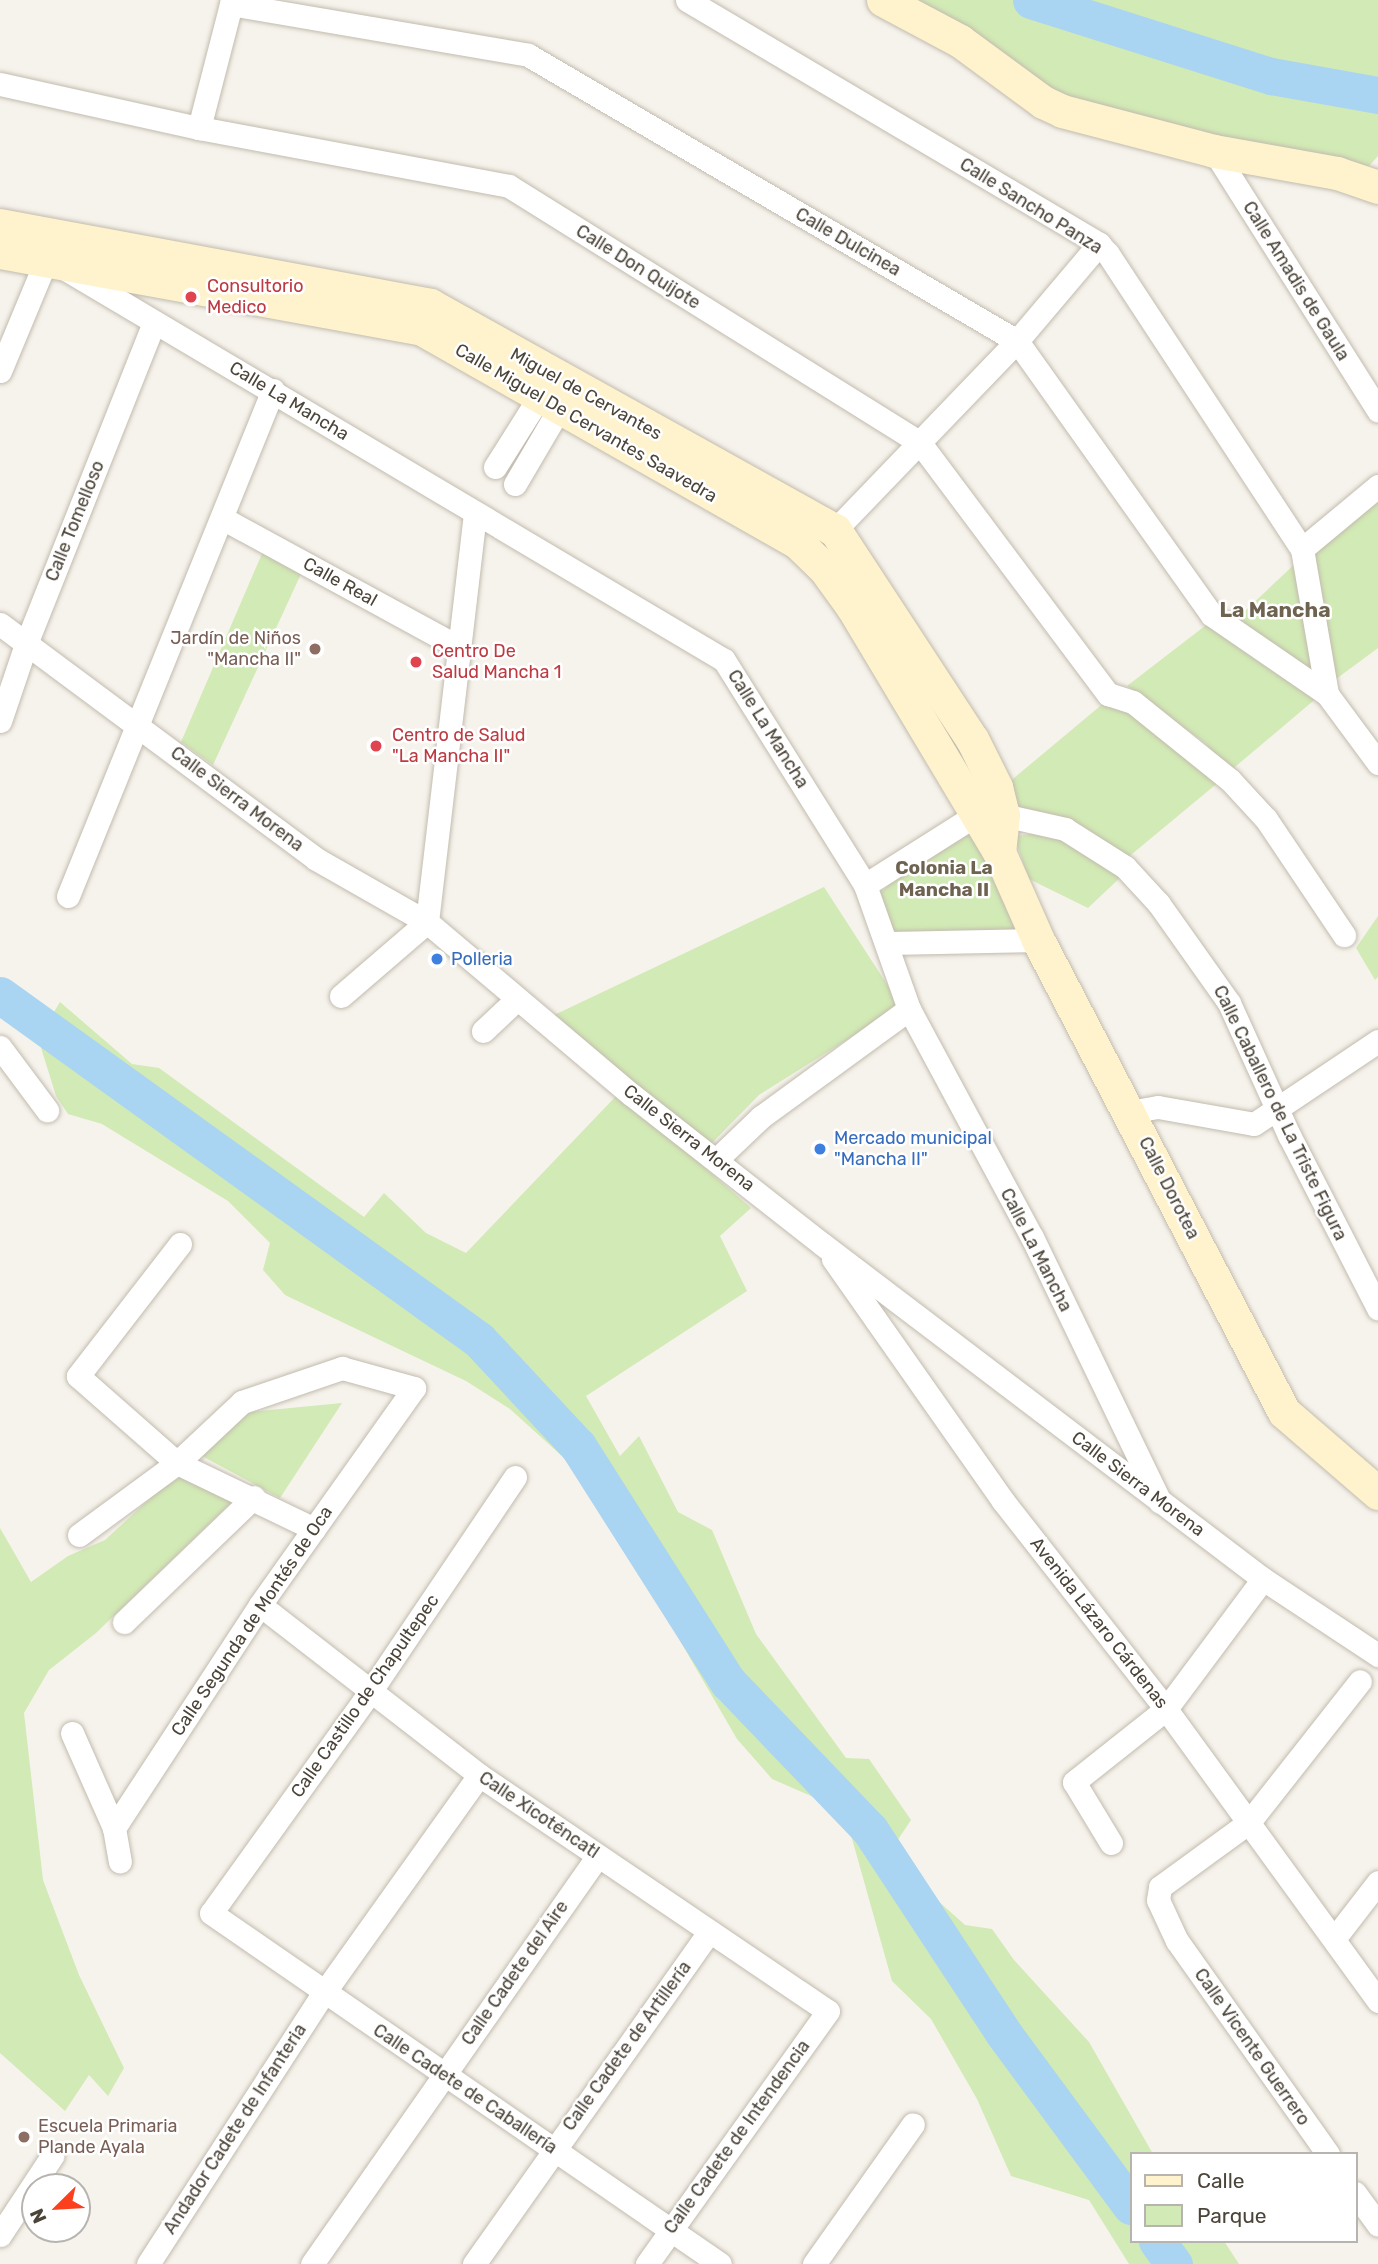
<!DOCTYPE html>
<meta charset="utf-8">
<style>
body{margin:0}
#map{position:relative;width:1378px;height:2264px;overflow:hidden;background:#f6f3ec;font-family:Rubik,sans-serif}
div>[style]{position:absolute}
.green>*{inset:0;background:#d2eab5}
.river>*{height:37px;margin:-18.5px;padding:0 18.5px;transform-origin:18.5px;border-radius:18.5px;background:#a9d4f2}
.roads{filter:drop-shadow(0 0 2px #c2bbae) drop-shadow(0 0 2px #c2bbae)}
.street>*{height:23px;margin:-11.5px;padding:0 11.5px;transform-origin:11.5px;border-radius:11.5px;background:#fff}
.secondary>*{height:33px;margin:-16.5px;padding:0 16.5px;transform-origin:16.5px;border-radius:16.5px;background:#fff3cd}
.dots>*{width:19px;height:19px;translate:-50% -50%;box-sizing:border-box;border:4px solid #fff;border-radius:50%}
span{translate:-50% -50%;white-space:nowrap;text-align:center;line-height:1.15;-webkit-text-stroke:5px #fff;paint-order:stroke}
.street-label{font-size:18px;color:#4b4439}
.health-label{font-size:18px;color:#be3a42}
.left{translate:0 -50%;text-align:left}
.education-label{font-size:18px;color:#785e54}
.right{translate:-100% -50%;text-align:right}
.shop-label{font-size:18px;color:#366cbe}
.neighbourhood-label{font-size:19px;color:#6e6250;font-weight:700}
.quarter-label{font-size:21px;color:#6e6250;font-weight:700}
.legend{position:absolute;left:1130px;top:2152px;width:228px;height:91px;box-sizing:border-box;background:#fff;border:2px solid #b7b4b0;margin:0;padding:9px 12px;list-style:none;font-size:21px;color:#4b4439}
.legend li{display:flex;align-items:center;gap:14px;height:35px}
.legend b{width:35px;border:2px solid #b7b4b0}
.north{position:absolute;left:21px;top:2173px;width:70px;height:70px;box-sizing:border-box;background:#fff;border:2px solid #b7b4b0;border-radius:50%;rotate:246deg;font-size:19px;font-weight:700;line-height:28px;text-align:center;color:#4b4439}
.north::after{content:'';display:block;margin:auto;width:24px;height:32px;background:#fc3f1d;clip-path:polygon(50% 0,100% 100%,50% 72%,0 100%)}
</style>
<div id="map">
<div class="green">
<i style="clip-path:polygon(893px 0,1378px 0,1378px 156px,1369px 166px,1168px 129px,1076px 103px)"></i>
<i style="clip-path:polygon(1378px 495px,1378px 648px,1332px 682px,1310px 551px)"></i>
<i style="clip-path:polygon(267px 542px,306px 563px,213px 765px,181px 742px)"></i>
<i style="clip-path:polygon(1299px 560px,1319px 682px,1229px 626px)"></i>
<i style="clip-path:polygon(1210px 622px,1319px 696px,1229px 772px,1205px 743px,1127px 686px)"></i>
<i style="clip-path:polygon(1105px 702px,1130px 707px,1220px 781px,1126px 859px,1007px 806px,1008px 783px)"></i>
<i style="clip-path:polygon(1041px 833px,1077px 844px,1124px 874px,1088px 908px,1029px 879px,1014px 836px)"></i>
<i style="clip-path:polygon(969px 834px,985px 851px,1016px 932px,894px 938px,880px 893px,907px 868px)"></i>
<i style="clip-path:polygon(824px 887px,901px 1006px,759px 1095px,708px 1147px,552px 1016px)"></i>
<i style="clip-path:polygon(1378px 916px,1378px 977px,1375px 980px,1356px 948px)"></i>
<i style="clip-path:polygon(60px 1002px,132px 1064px,159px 1068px,364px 1217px,384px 1193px,426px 1233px,466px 1253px,619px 1093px,751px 1208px,720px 1236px,747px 1291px,586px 1396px,620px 1456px,639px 1436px,678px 1512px,712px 1530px,756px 1634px,846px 1758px,869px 1759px,911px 1820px,895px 1844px,909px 1875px,965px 1925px,992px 1929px,1014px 1960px,1089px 2042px,1153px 2154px,1131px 2154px,1131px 2241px,1224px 2241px,1239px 2264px,1129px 2264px,1089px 2200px,1011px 2176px,977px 2099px,931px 2019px,892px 1981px,849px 1828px,818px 1799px,772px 1779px,737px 1739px,585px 1477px,510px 1409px,466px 1381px,285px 1295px,263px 1270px,270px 1243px,228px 1201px,102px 1124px,68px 1114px,56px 1096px,38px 1038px)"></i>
<i style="clip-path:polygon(342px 1403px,280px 1498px,200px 1455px,250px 1412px)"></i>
<i style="clip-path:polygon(180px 1471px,237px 1497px,96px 1633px,49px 1670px,24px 1713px,43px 1880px,79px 1975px,124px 2068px,108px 2096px,89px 2075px,65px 2111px,0 2053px,0 1528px,31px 1582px,68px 1556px,105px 1540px)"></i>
</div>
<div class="river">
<i style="left:1031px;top:0;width:252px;rotate:17.6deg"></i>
<i style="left:1271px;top:76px;width:109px;rotate:10.1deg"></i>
<i style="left:0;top:995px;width:590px;rotate:35.76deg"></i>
<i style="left:479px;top:1340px;width:145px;rotate:47deg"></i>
<i style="left:578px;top:1446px;width:280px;rotate:57.6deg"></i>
<i style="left:728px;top:1682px;width:205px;rotate:46.2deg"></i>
<i style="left:870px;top:1830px;width:244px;rotate:56.7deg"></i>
<i style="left:1004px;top:2034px;width:214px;rotate:53.6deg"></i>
<i style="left:1157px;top:2241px;width:29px;rotate:54deg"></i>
</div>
<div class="roads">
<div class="street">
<i style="left:687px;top:0;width:479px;rotate:30.6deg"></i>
<i style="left:1099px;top:244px;width:13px;rotate:48deg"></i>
<i style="left:1108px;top:254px;width:353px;rotate:56.7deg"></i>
<i style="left:1302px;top:549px;width:147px;rotate:80.2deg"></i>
<i style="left:1327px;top:694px;width:86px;rotate:53.5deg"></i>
<i style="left:0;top:84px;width:204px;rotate:12.5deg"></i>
<i style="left:199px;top:128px;width:315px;rotate:10.6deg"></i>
<i style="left:509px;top:186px;width:485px;rotate:32deg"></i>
<i style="left:920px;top:443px;width:314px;rotate:53.2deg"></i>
<i style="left:1108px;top:694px;width:26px;rotate:18deg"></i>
<i style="left:1133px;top:702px;width:124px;rotate:38.8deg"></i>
<i style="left:1230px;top:780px;width:53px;rotate:47.3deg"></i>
<i style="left:1266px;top:819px;width:140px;rotate:56.1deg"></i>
<i style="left:199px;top:128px;width:128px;rotate:-75.5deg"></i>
<i style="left:231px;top:4px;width:301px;rotate:9.7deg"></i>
<i style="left:528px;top:55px;width:566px;rotate:30.32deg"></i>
<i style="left:1017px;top:341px;width:336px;rotate:54.6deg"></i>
<i style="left:1212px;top:615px;width:140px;rotate:34.5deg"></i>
<i style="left:1214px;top:151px;width:307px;rotate:57.7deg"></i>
<i style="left:0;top:371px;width:122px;rotate:-67.4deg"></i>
<i style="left:47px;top:258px;width:787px;rotate:30.7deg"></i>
<i style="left:724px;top:660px;width:266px;rotate:57.9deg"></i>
<i style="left:865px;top:885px;width:132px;rotate:70.5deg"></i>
<i style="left:909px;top:1009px;width:259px;rotate:61.7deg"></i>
<i style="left:1032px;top:1237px;width:294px;rotate:64.2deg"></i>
<i style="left:495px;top:467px;width:83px;rotate:-57.8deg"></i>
<i style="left:515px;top:484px;width:87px;rotate:-59.6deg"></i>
<i style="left:222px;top:518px;width:268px;rotate:28.6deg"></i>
<i style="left:835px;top:530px;width:262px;rotate:-46.1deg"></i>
<i style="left:1017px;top:341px;width:127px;rotate:-49.8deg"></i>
<i style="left:1302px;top:549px;width:99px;rotate:-39.7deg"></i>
<i style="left:0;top:624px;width:394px;rotate:36.6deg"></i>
<i style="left:316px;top:859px;width:128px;rotate:29.6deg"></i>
<i style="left:427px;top:922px;width:268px;rotate:40.2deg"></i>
<i style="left:632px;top:1095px;width:241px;rotate:38.1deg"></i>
<i style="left:822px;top:1244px;width:554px;rotate:37.22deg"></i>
<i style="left:1263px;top:1579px;width:138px;rotate:33.5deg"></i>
<i style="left:0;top:721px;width:81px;rotate:-71.3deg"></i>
<i style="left:26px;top:644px;width:346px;rotate:-68.3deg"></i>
<i style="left:865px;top:885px;width:129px;rotate:-32.3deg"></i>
<i style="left:974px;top:816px;width:29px;rotate:-2deg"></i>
<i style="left:1003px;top:815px;width:64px;rotate:12.7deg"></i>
<i style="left:1065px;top:829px;width:71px;rotate:32.3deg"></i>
<i style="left:1125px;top:867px;width:50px;rotate:47.4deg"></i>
<i style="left:1159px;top:904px;width:121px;rotate:54.7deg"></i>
<i style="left:1229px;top:1003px;width:145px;rotate:65.6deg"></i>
<i style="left:1289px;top:1135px;width:195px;rotate:62.8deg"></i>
<i style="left:68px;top:896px;width:546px;rotate:-67.95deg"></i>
<i style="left:889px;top:943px;width:149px;rotate:-1.2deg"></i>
<i style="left:341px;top:996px;width:113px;rotate:-40.7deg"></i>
<i style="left:427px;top:922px;width:410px;rotate:-83.3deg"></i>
<i style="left:483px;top:1031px;width:45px;rotate:-43.2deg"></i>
<i style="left:0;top:1047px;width:79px;rotate:53.3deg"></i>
<i style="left:1129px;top:1112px;width:29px;rotate:-10deg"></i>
<i style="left:1158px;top:1107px;width:97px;rotate:10deg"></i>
<i style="left:1254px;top:1124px;width:149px;rotate:-33.8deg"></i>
<i style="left:717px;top:1159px;width:61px;rotate:-43.7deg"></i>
<i style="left:761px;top:1117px;width:183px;rotate:-36.1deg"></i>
<i style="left:180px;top:1244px;width:167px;rotate:127.7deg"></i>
<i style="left:78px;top:1376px;width:132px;rotate:41.3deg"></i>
<i style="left:177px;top:1463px;width:152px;rotate:25.7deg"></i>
<i style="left:833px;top:1259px;width:296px;rotate:54.9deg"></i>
<i style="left:1003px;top:1501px;width:264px;rotate:51.9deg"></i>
<i style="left:1166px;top:1709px;width:361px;rotate:54deg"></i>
<i style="left:515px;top:1477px;width:259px;rotate:124deg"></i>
<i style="left:370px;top:1692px;width:272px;rotate:125.7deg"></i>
<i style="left:211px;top:1913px;width:618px;rotate:34.59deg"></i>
<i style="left:79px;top:1535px;width:122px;rotate:-36.3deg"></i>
<i style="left:177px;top:1463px;width:89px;rotate:-43.2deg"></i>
<i style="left:242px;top:1402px;width:106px;rotate:-18.8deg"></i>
<i style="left:342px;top:1368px;width:75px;rotate:15.5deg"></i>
<i style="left:414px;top:1388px;width:266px;rotate:125.4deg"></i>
<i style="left:260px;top:1605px;width:267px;rotate:123.2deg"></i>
<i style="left:260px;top:1605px;width:277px;rotate:37.8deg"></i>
<i style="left:479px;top:1775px;width:421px;rotate:34.1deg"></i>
<i style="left:828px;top:2011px;width:311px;rotate:125.6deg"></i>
<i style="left:124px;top:1622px;width:180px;rotate:-43.9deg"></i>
<i style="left:72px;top:1733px;width:104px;rotate:66.1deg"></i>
<i style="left:114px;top:1828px;width:34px;rotate:80deg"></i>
<i style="left:1111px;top:1843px;width:71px;rotate:-121.2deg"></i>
<i style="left:1074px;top:1782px;width:117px;rotate:-38.4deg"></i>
<i style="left:1166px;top:1709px;width:162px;rotate:-53.3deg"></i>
<i style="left:1334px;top:1939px;width:72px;rotate:-52.3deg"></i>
<i style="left:1328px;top:2154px;width:261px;rotate:-125.3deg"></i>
<i style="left:1177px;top:1941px;width:45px;rotate:-114.9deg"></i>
<i style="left:1158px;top:1900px;width:13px;rotate:-81deg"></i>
<i style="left:1160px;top:1887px;width:110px;rotate:-36.1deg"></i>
<i style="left:1249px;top:1822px;width:179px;rotate:-51.8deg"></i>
<i style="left:1355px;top:2193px;width:39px;rotate:54deg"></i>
<i style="left:0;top:2235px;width:95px;rotate:-56.6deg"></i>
<i style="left:148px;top:2264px;width:322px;rotate:-57.1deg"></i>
<i style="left:323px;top:1994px;width:269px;rotate:-54.5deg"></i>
<i style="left:312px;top:2264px;width:498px;rotate:-55deg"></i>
<i style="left:474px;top:2264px;width:405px;rotate:-54.7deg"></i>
<i style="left:814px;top:2264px;width:171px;rotate:-54.7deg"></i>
</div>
<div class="secondary">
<i style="left:883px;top:0;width:87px;rotate:28deg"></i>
<i style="left:960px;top:41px;width:103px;rotate:36.3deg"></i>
<i style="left:1043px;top:102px;width:21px;rotate:25deg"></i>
<i style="left:1062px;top:111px;width:157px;rotate:14.7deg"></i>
<i style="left:1214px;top:151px;width:125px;rotate:10.1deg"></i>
<i style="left:1337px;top:173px;width:43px;rotate:18.9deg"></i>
<i style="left:0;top:225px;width:437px;rotate:10.5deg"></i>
<i style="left:430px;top:305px;width:463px;rotate:29.1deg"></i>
<i style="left:835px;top:530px;width:250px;rotate:56.8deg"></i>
<i style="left:972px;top:739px;width:54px;rotate:63.4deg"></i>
<i style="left:996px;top:787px;width:29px;rotate:76deg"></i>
<i style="left:1003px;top:815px;width:37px;rotate:96deg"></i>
<i style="left:0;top:252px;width:429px;rotate:10.3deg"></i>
<i style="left:422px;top:329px;width:431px;rotate:29.6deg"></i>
<i style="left:797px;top:542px;width:39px;rotate:44deg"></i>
<i style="left:825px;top:569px;width:48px;rotate:54.3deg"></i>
<i style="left:853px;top:608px;width:284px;rotate:59.1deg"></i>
<i style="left:999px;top:852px;width:96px;rotate:66.1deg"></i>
<i style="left:1038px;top:940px;width:532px;rotate:62.47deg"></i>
<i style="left:1284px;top:1412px;width:124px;rotate:40.8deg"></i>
</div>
</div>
<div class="dots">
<i style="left:191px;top:297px;background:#e0444e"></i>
<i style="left:315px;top:649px;background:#8d6e63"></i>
<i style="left:416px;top:662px;background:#e0444e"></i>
<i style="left:376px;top:746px;background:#e0444e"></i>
<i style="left:437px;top:959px;background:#3f7fe0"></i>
<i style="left:820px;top:1149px;background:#3f7fe0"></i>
<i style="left:24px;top:2137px;background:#8d6e63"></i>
</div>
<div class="street-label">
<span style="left:1031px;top:206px;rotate:32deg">Calle Sancho Panza</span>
<span style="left:848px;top:242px;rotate:30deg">Calle Dulcinea</span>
<span style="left:638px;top:267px;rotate:32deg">Calle Don Quijote</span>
<span style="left:1296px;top:281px;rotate:58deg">Calle Amadis de Gaula</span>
<span style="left:586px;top:394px;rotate:29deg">Miguel de Cervantes</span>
<span style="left:289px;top:401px;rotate:31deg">Calle La Mancha</span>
<span style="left:586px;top:423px;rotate:30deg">Calle Miguel De Cervantes Saavedra</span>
<span style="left:75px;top:521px;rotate:-68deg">Calle Tomelloso</span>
<span style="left:340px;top:582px;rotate:29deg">Calle Real</span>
<span style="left:768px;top:729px;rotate:58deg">Calle La Mancha</span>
<span style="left:237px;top:799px;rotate:37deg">Calle Sierra Morena</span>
<span style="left:1280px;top:1113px;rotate:64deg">Calle Caballero de La Triste Figura</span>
<span style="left:689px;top:1138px;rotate:38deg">Calle Sierra Morena</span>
<span style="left:1169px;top:1188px;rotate:63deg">Calle Dorotea</span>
<span style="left:1036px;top:1250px;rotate:63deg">Calle La Mancha</span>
<span style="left:1138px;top:1484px;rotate:37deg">Calle Sierra Morena</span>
<span style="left:252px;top:1621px;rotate:-56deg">Calle Segunda de Montés de Oca</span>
<span style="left:1099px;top:1623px;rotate:52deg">Avenida Lázaro Cárdenas</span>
<span style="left:365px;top:1696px;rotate:-55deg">Calle Castillo de Chapultepec</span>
<span style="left:539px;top:1815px;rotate:34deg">Calle Xicoténcatl</span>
<span style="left:515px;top:1973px;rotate:-55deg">Calle Cadete del Aire</span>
<span style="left:627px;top:2046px;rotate:-54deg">Calle Cadete de Artillería</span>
<span style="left:1252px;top:2047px;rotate:55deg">Calle Vicente Guerrero</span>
<span style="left:465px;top:2089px;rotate:34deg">Calle Cadete de Caballería</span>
<span style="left:235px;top:2129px;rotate:-57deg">Andador Cadete de Infanteria</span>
<span style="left:737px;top:2137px;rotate:-54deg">Calle Cadete de Intendencia</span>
</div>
<div class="health-label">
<span class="left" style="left:207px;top:297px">Consultorio<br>Medico</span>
<span class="left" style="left:432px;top:662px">Centro De<br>Salud Mancha 1</span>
<span class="left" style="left:392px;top:746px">Centro de Salud<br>"La Mancha II"</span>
</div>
<div class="education-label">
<span class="right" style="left:301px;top:649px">Jardín de Niños<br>"Mancha II"</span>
<span class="left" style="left:38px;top:2137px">Escuela Primaria<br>Plande Ayala</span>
</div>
<div class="shop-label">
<span class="left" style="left:451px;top:959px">Polleria</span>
<span class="left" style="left:834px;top:1149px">Mercado municipal<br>"Mancha II"</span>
</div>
<div class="neighbourhood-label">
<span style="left:944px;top:879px">Colonia La<br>Mancha II</span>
</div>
<div class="quarter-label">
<span style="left:1275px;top:610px">La Mancha</span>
</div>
<ul class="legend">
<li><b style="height:9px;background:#fff3cd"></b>Calle</li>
<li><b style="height:19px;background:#d2eab5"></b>Parque</li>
</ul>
<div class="north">N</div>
</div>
